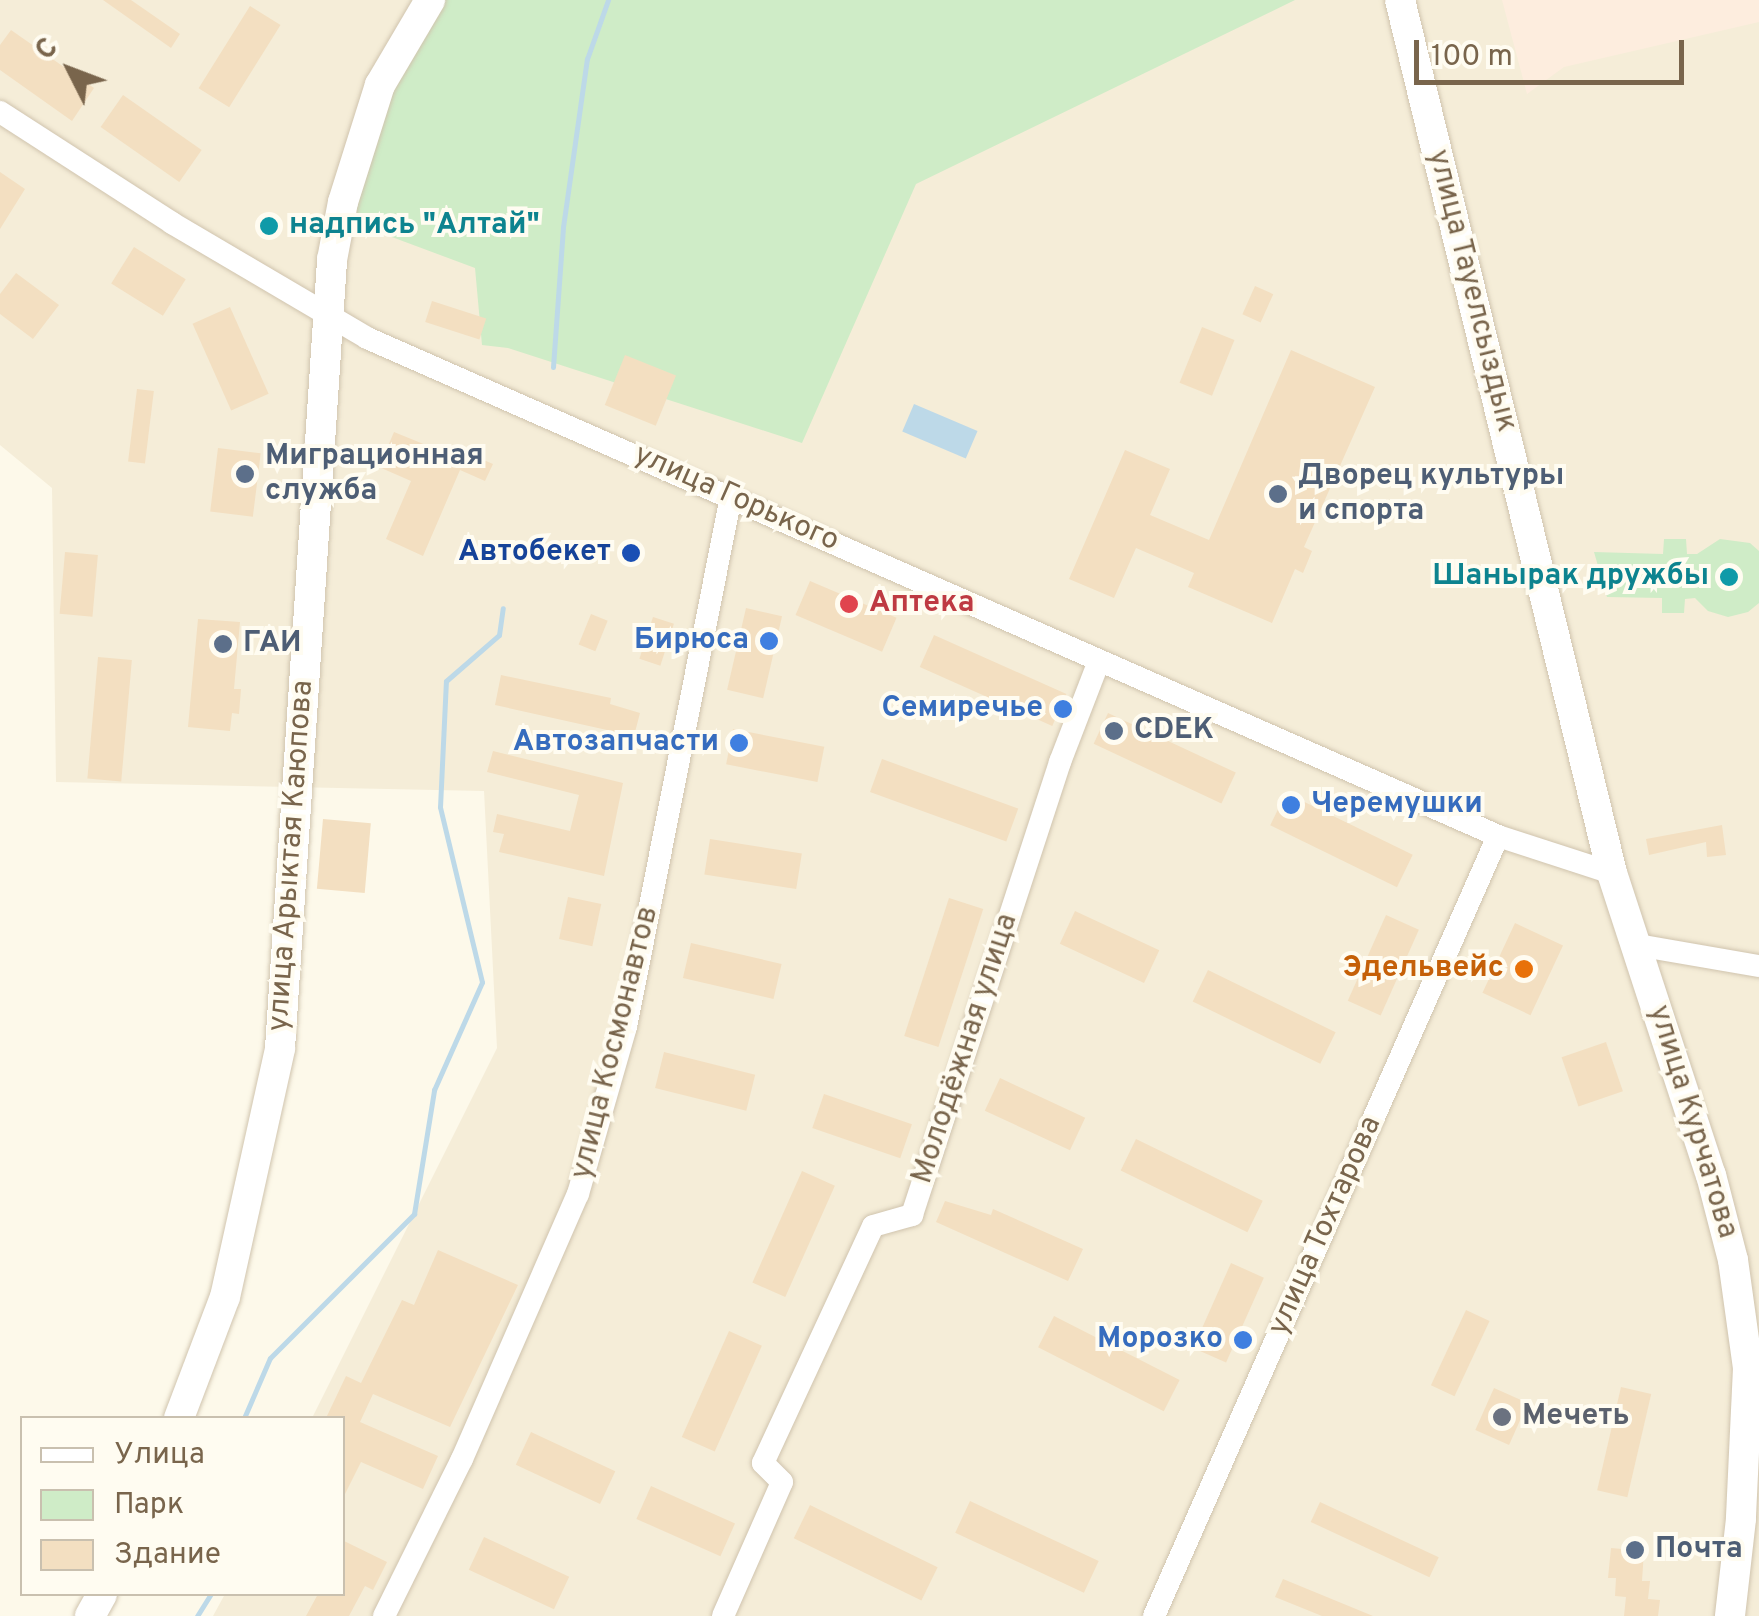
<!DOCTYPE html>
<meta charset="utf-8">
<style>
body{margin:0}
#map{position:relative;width:1759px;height:1616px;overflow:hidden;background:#fdf9ea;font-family:Overpass,sans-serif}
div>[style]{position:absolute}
.residential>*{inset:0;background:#f5edd8}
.commercial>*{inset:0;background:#fdedde}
.green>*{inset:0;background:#cfecc7}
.water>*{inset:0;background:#bdd9e8;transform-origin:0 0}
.stream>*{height:5px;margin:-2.5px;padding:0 2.5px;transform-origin:2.5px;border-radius:2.5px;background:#bdd9e8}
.building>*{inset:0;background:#f3dfc1;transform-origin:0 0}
.roads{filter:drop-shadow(0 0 2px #d0c4ae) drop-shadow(0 0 2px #d0c4ae)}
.street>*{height:22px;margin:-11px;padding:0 11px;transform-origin:11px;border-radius:11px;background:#fff}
.secondary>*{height:30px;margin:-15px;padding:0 15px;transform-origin:15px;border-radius:15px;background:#fff}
.dots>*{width:28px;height:28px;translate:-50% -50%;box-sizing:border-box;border:5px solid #fffcf1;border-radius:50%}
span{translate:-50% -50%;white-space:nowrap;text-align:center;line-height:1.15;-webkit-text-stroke:8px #fffcf1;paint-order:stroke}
.culture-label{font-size:30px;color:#0d838f;font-weight:700}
.left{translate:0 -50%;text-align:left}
.right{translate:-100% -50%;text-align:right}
.street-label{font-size:30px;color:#79654c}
.service-label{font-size:30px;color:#4e5e75;font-weight:700}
.transit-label{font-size:30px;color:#164399;font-weight:700}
.health-label{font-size:30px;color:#be3a42;font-weight:700}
.shop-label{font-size:30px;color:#366cbe;font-weight:700}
.food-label{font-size:30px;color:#c56008;font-weight:700}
.worship-label{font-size:30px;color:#5b616d;font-weight:700}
.legend{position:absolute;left:20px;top:1416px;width:325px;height:180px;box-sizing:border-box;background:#fffcf1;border:2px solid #c9c0af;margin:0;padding:12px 18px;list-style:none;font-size:30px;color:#79654c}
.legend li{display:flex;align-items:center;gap:20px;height:50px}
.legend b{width:50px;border:2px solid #c9c0af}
.north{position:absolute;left:20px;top:20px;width:100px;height:100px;-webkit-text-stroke:8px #fffcf1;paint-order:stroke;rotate:312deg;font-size:28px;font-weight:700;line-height:40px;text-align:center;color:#79654c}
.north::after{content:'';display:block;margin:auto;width:35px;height:45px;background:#79654c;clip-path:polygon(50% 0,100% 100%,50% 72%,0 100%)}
.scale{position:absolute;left:1414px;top:40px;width:270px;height:45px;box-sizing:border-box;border:5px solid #79654c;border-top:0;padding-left:12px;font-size:30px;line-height:35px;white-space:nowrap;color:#79654c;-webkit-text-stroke:8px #fffcf1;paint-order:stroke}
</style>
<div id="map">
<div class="residential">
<i style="clip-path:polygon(0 0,1759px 0,1759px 1616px,213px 1616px,225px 1594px,342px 1594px,342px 1418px,312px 1418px,497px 1048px,484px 791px,56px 782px,52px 488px,0 445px)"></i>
</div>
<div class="commercial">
<i style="clip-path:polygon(1502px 0,1759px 0,1759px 22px,1564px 67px,1527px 94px)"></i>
</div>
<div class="green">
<i style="clip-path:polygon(441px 0,1295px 0,916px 184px,802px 443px,508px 348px,482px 345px,475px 268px,365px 227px,355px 209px,378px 116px)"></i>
<i style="clip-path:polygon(1664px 539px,1686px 539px,1687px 554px,1697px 554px,1720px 539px,1750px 543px,1759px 551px,1759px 603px,1748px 612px,1728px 617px,1708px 611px,1695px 598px,1685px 599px,1684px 613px,1662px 613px,1662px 598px,1607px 597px,1594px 552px,1663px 554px)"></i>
</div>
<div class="water">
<i style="left:914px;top:404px;width:69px;height:30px;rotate:23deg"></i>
</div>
<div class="stream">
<i style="left:553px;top:367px;width:140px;rotate:-85.9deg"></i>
<i style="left:563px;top:227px;width:170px;rotate:-81.9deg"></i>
<i style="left:587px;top:59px;width:63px;rotate:-70.4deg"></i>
<i style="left:244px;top:1418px;width:65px;rotate:-66.6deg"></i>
<i style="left:270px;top:1358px;width:204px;rotate:-45deg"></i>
<i style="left:414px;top:1214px;width:126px;rotate:-80.8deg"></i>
<i style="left:434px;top:1090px;width:118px;rotate:-66deg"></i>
<i style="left:482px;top:982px;width:180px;rotate:-103.5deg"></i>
<i style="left:440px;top:807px;width:126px;rotate:-87.3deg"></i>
<i style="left:446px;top:681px;width:70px;rotate:-41deg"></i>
<i style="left:499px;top:635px;width:27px;rotate:-82deg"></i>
<i style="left:197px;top:1616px;width:26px;rotate:-58deg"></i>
</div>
<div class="building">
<i style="clip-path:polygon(103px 0,131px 0,180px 34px,171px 48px)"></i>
<i style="left:250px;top:6px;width:36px;height:97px;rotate:32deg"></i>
<i style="clip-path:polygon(11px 30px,94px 88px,72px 121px,0 70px,0 45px)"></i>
<i style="left:123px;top:95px;width:96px;height:39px;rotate:35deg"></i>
<i style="clip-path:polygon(0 172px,25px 189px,0 229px)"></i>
<i style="left:134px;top:247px;width:61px;height:43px;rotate:32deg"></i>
<i style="clip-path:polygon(16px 273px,59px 305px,33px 339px,0 314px,0 294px)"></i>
<i style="left:1255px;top:286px;width:20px;height:31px;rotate:24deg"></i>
<i style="left:432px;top:301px;width:57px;height:22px;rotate:18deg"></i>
<i style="left:230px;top:307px;width:95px;height:41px;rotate:66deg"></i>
<i style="left:1202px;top:327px;width:35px;height:60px;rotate:22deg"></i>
<i style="clip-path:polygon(1291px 350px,1375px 387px,1304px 547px,1312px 551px,1303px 573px,1295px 569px,1272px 623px,1188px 587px,1194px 573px,1136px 548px,1114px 598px,1069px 579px,1125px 450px,1170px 469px,1150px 515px,1209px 540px)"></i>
<i style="left:625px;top:355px;width:55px;height:54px;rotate:22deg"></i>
<i style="left:137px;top:389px;width:17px;height:73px;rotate:7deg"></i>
<i style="clip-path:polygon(394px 432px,448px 454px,451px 446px,493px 464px,485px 481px,460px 470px,423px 556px,386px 539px,411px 481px,379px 467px)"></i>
<i style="left:218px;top:448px;width:43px;height:64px;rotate:7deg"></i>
<i style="left:65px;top:552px;width:33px;height:62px;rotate:5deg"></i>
<i style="left:810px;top:581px;width:94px;height:37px;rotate:23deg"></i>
<i style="left:746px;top:608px;width:37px;height:84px;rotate:13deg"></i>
<i style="left:591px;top:614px;width:18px;height:33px;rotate:22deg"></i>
<i style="left:653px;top:617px;width:22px;height:44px;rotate:18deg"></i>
<i style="clip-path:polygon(198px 619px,240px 622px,234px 689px,241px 689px,239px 714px,232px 713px,230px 731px,188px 727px)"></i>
<i style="left:934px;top:635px;width:145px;height:35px;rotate:24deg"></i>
<i style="left:98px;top:657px;width:34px;height:122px;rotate:5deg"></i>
<i style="clip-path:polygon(501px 675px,611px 698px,610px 704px,640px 713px,634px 736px,495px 705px)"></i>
<i style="left:1108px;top:713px;width:141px;height:34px;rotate:25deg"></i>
<i style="left:733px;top:729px;width:93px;height:36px;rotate:11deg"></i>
<i style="clip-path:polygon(493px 751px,623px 783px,604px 876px,499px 852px,504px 834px,493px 832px,497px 814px,570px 831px,579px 795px,487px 772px)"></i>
<i style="left:882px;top:759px;width:145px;height:35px;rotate:20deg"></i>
<i style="left:1286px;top:793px;width:141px;height:36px;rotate:26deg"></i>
<i style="left:323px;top:819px;width:48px;height:70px;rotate:5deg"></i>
<i style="clip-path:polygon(1722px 825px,1726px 855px,1707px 857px,1706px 842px,1649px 855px,1646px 839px)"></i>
<i style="left:710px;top:839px;width:93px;height:36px;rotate:9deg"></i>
<i style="left:568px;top:897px;width:34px;height:43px;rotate:12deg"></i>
<i style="left:949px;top:898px;width:36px;height:145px;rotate:18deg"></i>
<i style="left:1075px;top:911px;width:93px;height:36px;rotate:25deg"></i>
<i style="left:1386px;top:915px;width:36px;height:94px;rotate:24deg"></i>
<i style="left:1515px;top:923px;width:53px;height:77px;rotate:25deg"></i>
<i style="left:691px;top:943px;width:93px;height:36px;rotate:13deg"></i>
<i style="left:1208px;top:970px;width:142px;height:35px;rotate:26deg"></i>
<i style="left:1606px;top:1042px;width:52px;height:47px;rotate:71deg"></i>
<i style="left:664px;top:1052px;width:94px;height:37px;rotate:14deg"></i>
<i style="left:1000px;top:1078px;width:94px;height:36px;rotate:25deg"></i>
<i style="left:824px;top:1094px;width:93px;height:36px;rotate:19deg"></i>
<i style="left:1136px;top:1139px;width:141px;height:35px;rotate:26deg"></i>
<i style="left:802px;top:1171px;width:36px;height:122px;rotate:24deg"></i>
<i style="clip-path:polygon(945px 1201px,991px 1215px,993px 1209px,1083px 1249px,1068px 1281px,936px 1222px)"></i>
<i style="clip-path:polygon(438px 1250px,518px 1285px,450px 1427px,373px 1394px,360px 1422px,438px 1456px,423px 1489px,361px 1462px,342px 1500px,342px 1418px,326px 1418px,346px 1376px,361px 1383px,402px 1300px,414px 1305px)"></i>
<i style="left:1231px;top:1263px;width:36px;height:93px;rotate:24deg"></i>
<i style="left:1466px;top:1310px;width:26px;height:83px;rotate:25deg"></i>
<i style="left:1054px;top:1316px;width:141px;height:35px;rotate:27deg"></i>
<i style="left:729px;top:1331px;width:36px;height:116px;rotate:24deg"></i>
<i style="left:1621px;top:1387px;width:31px;height:106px;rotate:13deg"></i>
<i style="left:1494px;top:1388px;width:37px;height:46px;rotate:24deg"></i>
<i style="left:531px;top:1432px;width:93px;height:36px;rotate:25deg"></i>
<i style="left:651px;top:1486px;width:92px;height:36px;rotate:24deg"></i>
<i style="left:970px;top:1501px;width:142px;height:35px;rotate:25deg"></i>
<i style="left:1320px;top:1502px;width:131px;height:22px;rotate:25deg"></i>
<i style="left:810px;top:1505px;width:142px;height:37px;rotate:26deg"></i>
<i style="left:484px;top:1537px;width:94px;height:36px;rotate:25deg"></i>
<i style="clip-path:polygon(342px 1540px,387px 1562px,373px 1590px,365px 1586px,349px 1616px,306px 1616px,318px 1594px,342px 1594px)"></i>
<i style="clip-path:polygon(1611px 1548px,1644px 1551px,1642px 1581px,1650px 1581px,1648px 1599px,1660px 1600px,1658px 1616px,1624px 1616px,1626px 1597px,1615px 1596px,1616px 1578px,1608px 1578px)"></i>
<i style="clip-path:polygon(1283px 1579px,1373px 1616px,1322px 1616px,1275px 1597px)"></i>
</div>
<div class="roads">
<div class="street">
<i style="left:0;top:112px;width:205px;rotate:32.8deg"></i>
<i style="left:172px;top:223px;width:226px;rotate:30.5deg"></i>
<i style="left:367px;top:338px;width:1236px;rotate:23.76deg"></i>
<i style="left:1498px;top:836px;width:120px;rotate:18deg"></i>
<i style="left:1637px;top:945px;width:124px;rotate:9.8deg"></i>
<i style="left:384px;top:1616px;width:175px;rotate:-63.6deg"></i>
<i style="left:462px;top:1459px;width:289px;rotate:-66.4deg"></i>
<i style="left:578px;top:1194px;width:174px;rotate:-74deg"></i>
<i style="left:626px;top:1027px;width:541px;rotate:-78.81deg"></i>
<i style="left:723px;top:1616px;width:146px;rotate:-66.2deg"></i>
<i style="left:782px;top:1482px;width:27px;rotate:-135deg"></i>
<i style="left:763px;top:1463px;width:261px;rotate:-65.1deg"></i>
<i style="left:873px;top:1226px;width:41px;rotate:-15.8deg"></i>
<i style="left:912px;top:1215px;width:477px;rotate:-71.9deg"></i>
<i style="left:1060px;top:762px;width:108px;rotate:-68.9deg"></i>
<i style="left:1154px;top:1616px;width:852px;rotate:-66.2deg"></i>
</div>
<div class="secondary">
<i style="left:1400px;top:0;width:898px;rotate:76.35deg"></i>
<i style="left:1612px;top:873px;width:318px;rotate:71.9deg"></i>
<i style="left:1711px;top:1175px;width:88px;rotate:75.5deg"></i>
<i style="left:1733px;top:1260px;width:109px;rotate:82.1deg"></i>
<i style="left:1748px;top:1368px;width:151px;rotate:92.7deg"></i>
<i style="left:1741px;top:1519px;width:98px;rotate:96.5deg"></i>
<i style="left:179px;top:1418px;width:129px;rotate:-69.2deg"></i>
<i style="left:225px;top:1297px;width:255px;rotate:-77.5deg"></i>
<i style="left:280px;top:1048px;width:790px;rotate:-86.22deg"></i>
<i style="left:332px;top:260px;width:59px;rotate:-79.3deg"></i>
<i style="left:343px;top:202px;width:123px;rotate:-72.5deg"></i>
<i style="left:380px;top:85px;width:99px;rotate:-59.5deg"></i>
<i style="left:90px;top:1616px;width:25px;rotate:-61deg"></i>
</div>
</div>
<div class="dots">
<i style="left:269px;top:226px;background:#0f9aa8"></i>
<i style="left:245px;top:474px;background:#5c6f8a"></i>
<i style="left:1278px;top:494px;background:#5c6f8a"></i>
<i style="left:631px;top:553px;background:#1a4fb4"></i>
<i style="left:1729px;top:577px;background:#0f9aa8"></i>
<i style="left:849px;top:604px;background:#e0444e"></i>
<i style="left:769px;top:641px;background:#3f7fe0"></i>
<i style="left:223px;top:644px;background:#5c6f8a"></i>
<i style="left:1063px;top:709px;background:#3f7fe0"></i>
<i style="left:1114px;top:731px;background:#5c6f8a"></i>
<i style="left:739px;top:743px;background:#3f7fe0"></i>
<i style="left:1291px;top:805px;background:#3f7fe0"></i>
<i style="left:1524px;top:969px;background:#e8710a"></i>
<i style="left:1243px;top:1340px;background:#3f7fe0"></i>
<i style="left:1502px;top:1417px;background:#6b7280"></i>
<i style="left:1635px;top:1550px;background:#5c6f8a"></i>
</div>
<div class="culture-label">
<span class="left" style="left:289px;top:226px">надпись "Алтай"</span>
<span class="right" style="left:1709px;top:577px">Шанырак дружбы</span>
</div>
<div class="street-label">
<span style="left:1471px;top:291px;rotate:76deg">улица Тауелсыздык</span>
<span style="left:736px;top:499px;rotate:24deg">улица Горького</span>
<span style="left:292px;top:856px;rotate:-86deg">улица Арыктая Каюпова</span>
<span style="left:616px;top:1043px;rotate:-76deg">улица Космонавтов</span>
<span style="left:966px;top:1049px;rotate:-72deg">Молодёжная улица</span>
<span style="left:1692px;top:1122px;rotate:73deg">улица Курчатова</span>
<span style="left:1326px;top:1226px;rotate:-66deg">улица Тохтарова</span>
</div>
<div class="service-label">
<span class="left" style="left:265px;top:474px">Миграционная<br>служба</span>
<span class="left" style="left:1298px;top:494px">Дворец культуры<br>и спорта</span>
<span class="left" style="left:243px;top:644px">ГАИ</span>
<span class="left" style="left:1134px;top:731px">CDEK</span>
<span class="left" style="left:1655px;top:1550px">Почта</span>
</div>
<div class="transit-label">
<span class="right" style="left:611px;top:553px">Автобекет</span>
</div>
<div class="health-label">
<span class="left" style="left:869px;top:604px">Аптека</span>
</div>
<div class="shop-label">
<span class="right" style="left:749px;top:641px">Бирюса</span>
<span class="right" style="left:1043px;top:709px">Семиречье</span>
<span class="right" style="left:719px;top:743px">Автозапчасти</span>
<span class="left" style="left:1311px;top:805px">Черемушки</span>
<span class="right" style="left:1223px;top:1340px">Морозко</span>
</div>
<div class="food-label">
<span class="right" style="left:1504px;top:969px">Эдельвейс</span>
</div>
<div class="worship-label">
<span class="left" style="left:1522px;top:1417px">Мечеть</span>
</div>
<ul class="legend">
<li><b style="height:12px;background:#fff"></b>Улица</li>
<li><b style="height:28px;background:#cfecc7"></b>Парк</li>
<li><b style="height:28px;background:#f3dfc1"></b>Здание</li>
</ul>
<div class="north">С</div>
<div class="scale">100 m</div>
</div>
